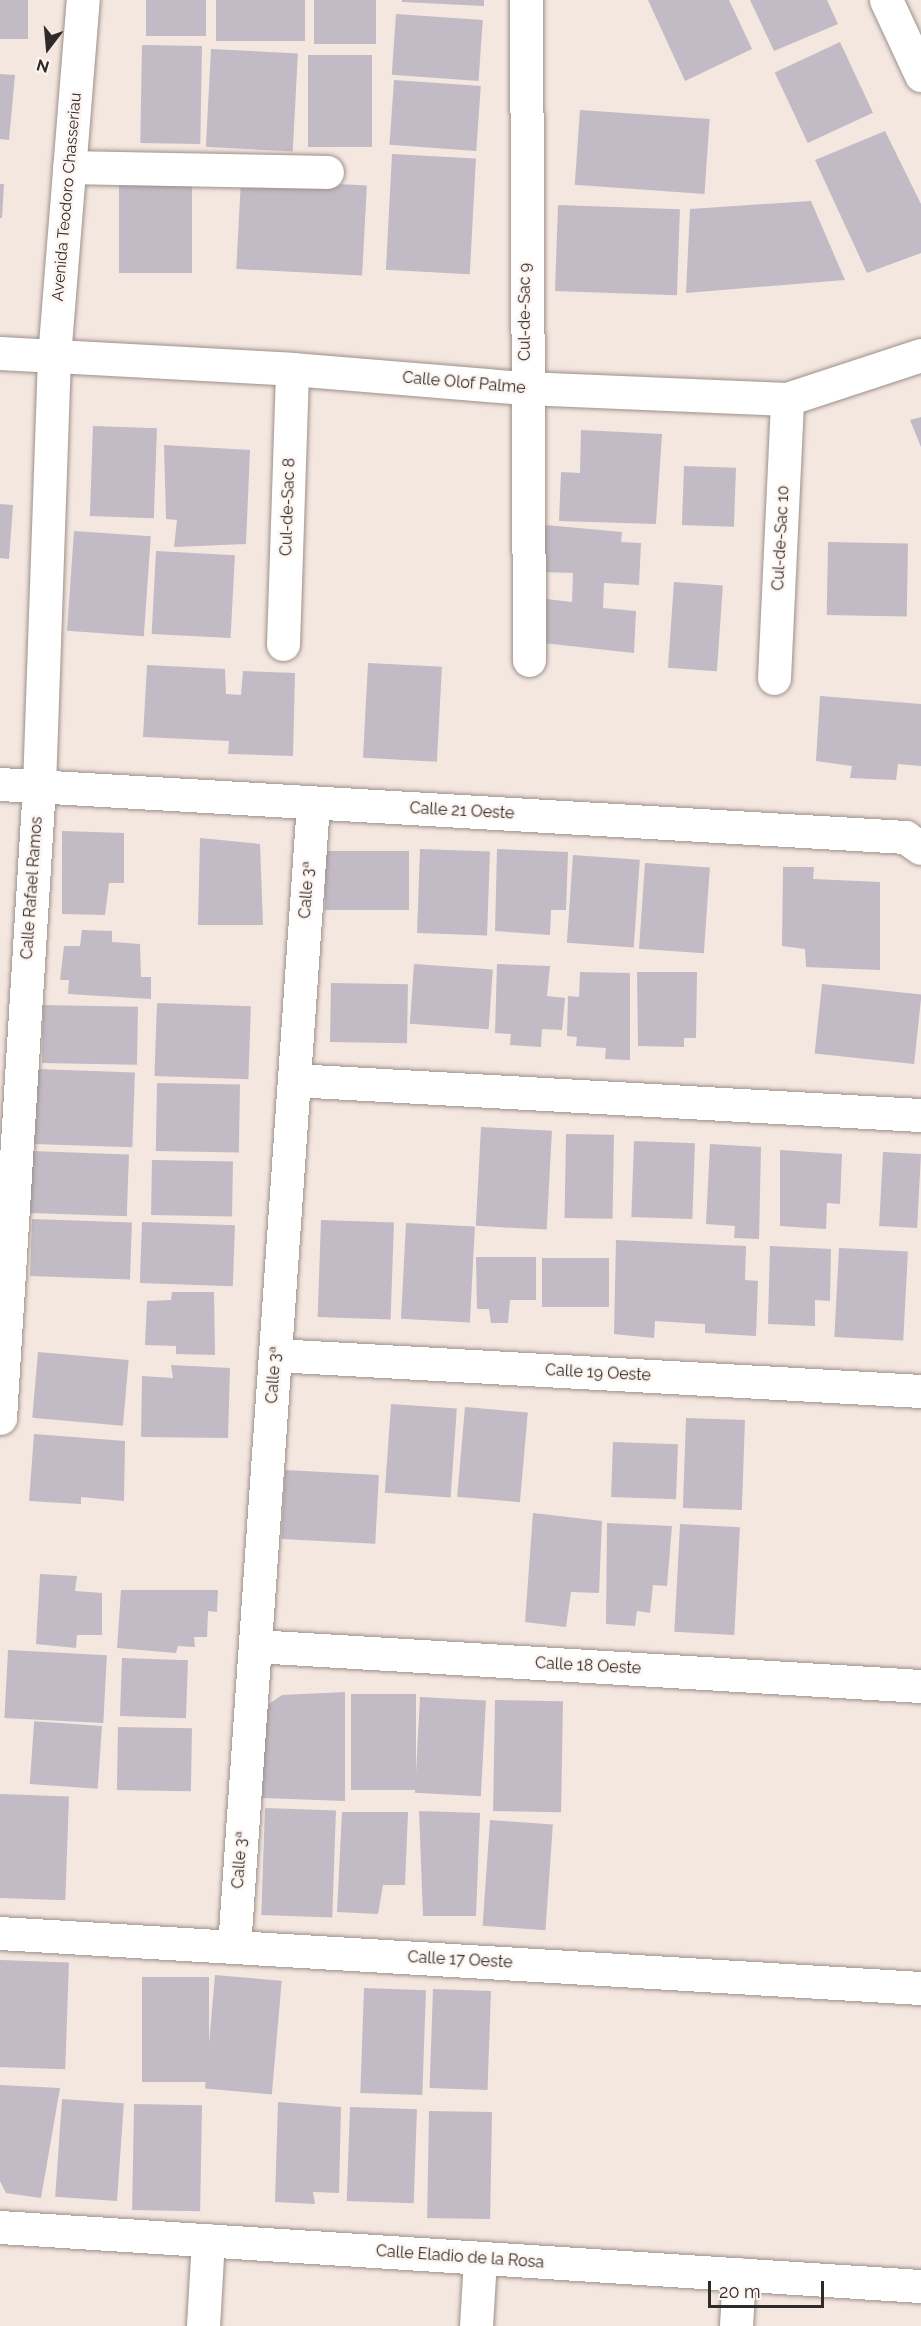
<!DOCTYPE html>
<meta charset="utf-8">
<style>
body{margin:0}
#map{position:relative;width:921px;height:2326px;overflow:hidden;background:#f4e7e0;font-family:Raleway,sans-serif}
div>[style]{position:absolute}
.building>*{inset:0;background:#c2bac5;transform-origin:0 0}
.roads{filter:drop-shadow(0 0 2px #9c908a) drop-shadow(0 0 2px #9c908a)}
.minor>*{height:33px;margin:-16.5px;padding:0 16.5px;transform-origin:16.5px;border-radius:16.5px;background:#fff}
span{translate:-50% -50%;white-space:nowrap;text-align:center;line-height:1.15;-webkit-text-stroke:5px #fdf5f1;paint-order:stroke}
.street-label{font-size:16px;color:#2f2a28}
.north{position:absolute;left:18px;top:18px;width:60px;height:60px;-webkit-text-stroke:4px #fdf5f1;paint-order:stroke;rotate:196deg;font-size:16px;font-weight:700;line-height:24px;text-align:center;color:#2f2a28}
.north::after{content:'';display:block;margin:auto;width:21px;height:27px;background:#2f2a28;clip-path:polygon(50% 0,100% 100%,50% 72%,0 100%)}
.scale{position:absolute;left:708px;top:2281px;width:116px;height:27px;box-sizing:border-box;border:3px solid #2f2a28;border-top:0;padding-left:8px;font-size:18px;line-height:21px;white-space:nowrap;color:#2f2a28;-webkit-text-stroke:4px #fdf5f1;paint-order:stroke}
</style>
<div id="map">
<div class="building">
<i style="left:0;top:0;width:28px;height:39px"></i>
<i style="left:146px;top:0;width:60px;height:36px"></i>
<i style="left:216px;top:0;width:89px;height:41px"></i>
<i style="left:314px;top:0;width:62px;height:44px"></i>
<i style="clip-path:polygon(402px 0,484px 0,484px 6px,402px 2px)"></i>
<i style="clip-path:polygon(648px 0,729px 0,752px 49px,685px 81px)"></i>
<i style="clip-path:polygon(750px 0,827px 0,838px 24px,774px 51px)"></i>
<i style="left:396px;top:14px;width:87px;height:61px;rotate:4deg"></i>
<i style="left:840px;top:42px;width:78px;height:72px;rotate:65deg"></i>
<i style="left:142px;top:45px;width:60px;height:98px;rotate:1deg"></i>
<i style="left:211px;top:49px;width:87px;height:98px;rotate:3deg"></i>
<i style="left:308px;top:55px;width:64px;height:92px"></i>
<i style="clip-path:polygon(0 74px,15px 75px,9px 140px,0 139px)"></i>
<i style="left:394px;top:80px;width:87px;height:65px;rotate:4deg"></i>
<i style="left:580px;top:110px;width:130px;height:75px;rotate:4deg"></i>
<i style="clip-path:polygon(885px 131px,921px 204px,921px 253px,867px 273px,815px 160px)"></i>
<i style="left:392px;top:154px;width:84px;height:116px;rotate:3deg"></i>
<i style="left:241px;top:179px;width:126px;height:90px;rotate:3deg"></i>
<i style="left:119px;top:181px;width:73px;height:92px"></i>
<i style="clip-path:polygon(0 184px,4px 184px,2px 218px,0 218px)"></i>
<i style="clip-path:polygon(811px 201px,845px 280px,686px 293px,690px 209px)"></i>
<i style="left:558px;top:205px;width:122px;height:86px;rotate:2deg"></i>
<i style="clip-path:polygon(921px 417px,921px 447px,910px 420px)"></i>
<i style="left:93px;top:426px;width:64px;height:90px;rotate:2deg"></i>
<i style="clip-path:polygon(581px 430px,662px 434px,656px 524px,559px 521px,561px 472px,580px 473px)"></i>
<i style="clip-path:polygon(164px 445px,250px 450px,246px 544px,174px 547px,177px 520px,166px 519px)"></i>
<i style="left:684px;top:466px;width:52px;height:59px;rotate:2deg"></i>
<i style="clip-path:polygon(0 504px,13px 505px,9px 559px,0 558px)"></i>
<i style="clip-path:polygon(545px 525px,622px 532px,621px 542px,641px 543px,639px 585px,604px 583px,603px 608px,636px 611px,634px 653px,543px 643px,546px 599px,572px 602px,573px 573px,543px 572px)"></i>
<i style="left:74px;top:531px;width:77px;height:100px;rotate:4deg"></i>
<i style="left:828px;top:542px;width:80px;height:73px;rotate:1deg"></i>
<i style="left:156px;top:551px;width:79px;height:83px;rotate:3deg"></i>
<i style="left:674px;top:582px;width:49px;height:86px;rotate:4deg"></i>
<i style="left:368px;top:663px;width:74px;height:95px;rotate:3deg"></i>
<i style="clip-path:polygon(147px 665px,225px 669px,226px 694px,241px 695px,243px 671px,295px 673px,293px 756px,228px 754px,229px 741px,143px 737px)"></i>
<i style="clip-path:polygon(820px 696px,921px 704px,921px 766px,898px 764px,896px 780px,850px 778px,852px 766px,816px 761px)"></i>
<i style="clip-path:polygon(62px 831px,124px 833px,124px 883px,109px 883px,105px 915px,62px 914px)"></i>
<i style="clip-path:polygon(200px 838px,260px 844px,263px 925px,198px 925px)"></i>
<i style="left:420px;top:849px;width:70px;height:84px;rotate:2deg"></i>
<i style="clip-path:polygon(497px 849px,568px 852px,566px 910px,551px 910px,550px 935px,495px 931px)"></i>
<i style="left:409px;top:851px;width:59px;height:84px;rotate:90deg"></i>
<i style="left:573px;top:855px;width:67px;height:88px;rotate:4deg"></i>
<i style="left:645px;top:863px;width:65px;height:86px;rotate:4deg"></i>
<i style="clip-path:polygon(783px 867px,814px 867px,813px 879px,880px 882px,880px 970px,806px 967px,805px 949px,782px 946px)"></i>
<i style="clip-path:polygon(82px 930px,112px 931px,112px 942px,140px 944px,141px 977px,151px 977px,151px 999px,68px 994px,69px 980px,60px 980px,64px 946px,80px 946px)"></i>
<i style="left:414px;top:964px;width:79px;height:60px;rotate:4deg"></i>
<i style="clip-path:polygon(497px 964px,550px 966px,547px 996px,565px 998px,562px 1030px,542px 1029px,541px 1047px,510px 1045px,511px 1034px,495px 1033px)"></i>
<i style="clip-path:polygon(580px 972px,630px 973px,630px 1060px,605px 1059px,606px 1048px,576px 1046px,577px 1037px,567px 1036px,568px 996px,579px 997px)"></i>
<i style="clip-path:polygon(637px 972px,697px 972px,696px 1038px,684px 1038px,684px 1047px,638px 1046px)"></i>
<i style="left:331px;top:983px;width:77px;height:59px;rotate:1deg"></i>
<i style="left:822px;top:984px;width:100px;height:70px;rotate:6deg"></i>
<i style="left:157px;top:1003px;width:94px;height:73px;rotate:2deg"></i>
<i style="left:43px;top:1005px;width:95px;height:58px;rotate:1deg"></i>
<i style="left:37px;top:1069px;width:98px;height:75px;rotate:2deg"></i>
<i style="left:157px;top:1083px;width:83px;height:68px;rotate:1deg"></i>
<i style="left:481px;top:1127px;width:71px;height:99px;rotate:3deg"></i>
<i style="left:566px;top:1134px;width:48px;height:84px;rotate:1deg"></i>
<i style="left:634px;top:1141px;width:61px;height:76px;rotate:2deg"></i>
<i style="clip-path:polygon(710px 1144px,761px 1147px,759px 1239px,734px 1238px,735px 1226px,706px 1224px)"></i>
<i style="clip-path:polygon(780px 1150px,842px 1154px,840px 1204px,827px 1203px,826px 1229px,780px 1226px)"></i>
<i style="left:32px;top:1151px;width:97px;height:62px;rotate:2deg"></i>
<i style="left:883px;top:1152px;width:38px;height:74px;rotate:3deg"></i>
<i style="left:152px;top:1160px;width:81px;height:55px;rotate:1deg"></i>
<i style="left:32px;top:1219px;width:100px;height:57px;rotate:2deg"></i>
<i style="left:321px;top:1220px;width:73px;height:97px;rotate:2deg"></i>
<i style="left:142px;top:1222px;width:93px;height:61px;rotate:2deg"></i>
<i style="left:406px;top:1223px;width:69px;height:96px;rotate:3deg"></i>
<i style="clip-path:polygon(616px 1240px,746px 1246px,745px 1280px,758px 1281px,756px 1336px,705px 1333px,705px 1324px,655px 1321px,654px 1338px,614px 1334px)"></i>
<i style="clip-path:polygon(770px 1246px,831px 1249px,830px 1301px,815px 1300px,815px 1326px,768px 1324px)"></i>
<i style="left:839px;top:1248px;width:69px;height:89px;rotate:3deg"></i>
<i style="clip-path:polygon(476px 1257px,536px 1257px,536px 1300px,510px 1300px,508px 1323px,491px 1323px,489px 1309px,477px 1309px)"></i>
<i style="left:542px;top:1258px;width:67px;height:49px"></i>
<i style="clip-path:polygon(172px 1292px,214px 1292px,215px 1355px,176px 1354px,176px 1346px,145px 1345px,147px 1301px,171px 1300px)"></i>
<i style="left:38px;top:1352px;width:91px;height:66px;rotate:5deg"></i>
<i style="clip-path:polygon(171px 1365px,230px 1368px,228px 1438px,141px 1437px,142px 1376px,173px 1378px)"></i>
<i style="left:391px;top:1404px;width:66px;height:89px;rotate:4deg"></i>
<i style="left:465px;top:1407px;width:63px;height:90px;rotate:5deg"></i>
<i style="left:686px;top:1418px;width:59px;height:90px;rotate:2deg"></i>
<i style="clip-path:polygon(34px 1434px,125px 1441px,124px 1501px,81px 1497px,81px 1504px,29px 1501px)"></i>
<i style="left:613px;top:1442px;width:65px;height:55px;rotate:2deg"></i>
<i style="left:285px;top:1470px;width:94px;height:69px;rotate:3deg"></i>
<i style="clip-path:polygon(533px 1513px,602px 1521px,599px 1593px,571px 1592px,566px 1627px,525px 1622px)"></i>
<i style="clip-path:polygon(607px 1523px,672px 1526px,667px 1586px,653px 1585px,650px 1613px,637px 1611px,635px 1626px,606px 1624px)"></i>
<i style="left:680px;top:1524px;width:60px;height:108px;rotate:3deg"></i>
<i style="clip-path:polygon(40px 1574px,77px 1576px,75px 1591px,102px 1593px,102px 1635px,77px 1635px,76px 1648px,36px 1644px)"></i>
<i style="clip-path:polygon(121px 1590px,218px 1590px,217px 1612px,208px 1611px,207px 1637px,194px 1637px,195px 1647px,178px 1646px,176px 1653px,117px 1648px)"></i>
<i style="left:8px;top:1650px;width:99px;height:68px;rotate:3deg"></i>
<i style="left:122px;top:1658px;width:66px;height:58px;rotate:2deg"></i>
<i style="clip-path:polygon(345px 1692px,345px 1801px,262px 1798px,265px 1707px,282px 1695px)"></i>
<i style="left:351px;top:1694px;width:65px;height:96px"></i>
<i style="left:420px;top:1697px;width:66px;height:96px;rotate:3deg"></i>
<i style="left:495px;top:1700px;width:68px;height:111px;rotate:1deg"></i>
<i style="left:102px;top:1726px;width:63px;height:68px;rotate:94deg"></i>
<i style="left:118px;top:1727px;width:74px;height:63px;rotate:1deg"></i>
<i style="left:0;top:1794px;width:69px;height:104px;rotate:2deg"></i>
<i style="left:265px;top:1808px;width:71px;height:107px;rotate:2deg"></i>
<i style="clip-path:polygon(419px 1811px,480px 1813px,476px 1916px,423px 1916px)"></i>
<i style="clip-path:polygon(342px 1812px,408px 1812px,405px 1885px,383px 1885px,378px 1914px,337px 1912px)"></i>
<i style="left:490px;top:1820px;width:63px;height:106px;rotate:4deg"></i>
<i style="left:0;top:1960px;width:69px;height:107px;rotate:2deg"></i>
<i style="left:215px;top:1975px;width:67px;height:114px;rotate:5deg"></i>
<i style="left:142px;top:1977px;width:67px;height:105px"></i>
<i style="left:364px;top:1988px;width:62px;height:105px;rotate:2deg"></i>
<i style="left:433px;top:1989px;width:58px;height:99px;rotate:2deg"></i>
<i style="clip-path:polygon(0 2085px,60px 2088px,41px 2198px,6px 2193px,0 2181px)"></i>
<i style="left:62px;top:2099px;width:62px;height:98px;rotate:4deg"></i>
<i style="clip-path:polygon(278px 2102px,341px 2107px,339px 2193px,313px 2192px,315px 2204px,275px 2202px)"></i>
<i style="left:134px;top:2104px;width:68px;height:106px;rotate:1deg"></i>
<i style="left:350px;top:2107px;width:67px;height:94px;rotate:2deg"></i>
<i style="left:429px;top:2111px;width:63px;height:107px;rotate:1deg"></i>
</div>
<div class="roads">
<div class="minor">
<i style="left:526px;top:0;width:660px;rotate:89.74deg"></i>
<i style="left:886px;top:0;width:83px;rotate:65deg"></i>
<i style="left:69px;top:167px;width:258px;rotate:1.1deg"></i>
<i style="left:0;top:353px;width:292px;rotate:3.1deg"></i>
<i style="left:292px;top:369px;width:234px;rotate:4.7deg"></i>
<i style="left:525px;top:388px;width:262px;rotate:2.4deg"></i>
<i style="left:787px;top:399px;width:141px;rotate:-18.2deg"></i>
<i style="left:283px;top:644px;width:275px;rotate:-88.1deg"></i>
<i style="left:774px;top:678px;width:279px;rotate:-87.3deg"></i>
<i style="left:0;top:784px;width:907px;rotate:3.35deg"></i>
<i style="left:905px;top:837px;width:19px;rotate:35deg"></i>
<i style="left:294px;top:1080px;width:628px;rotate:3.2deg"></i>
<i style="left:275px;top:1355px;width:647px;rotate:3.19deg"></i>
<i style="left:0;top:1418px;width:633px;rotate:-86.47deg"></i>
<i style="left:39px;top:786px;width:429px;rotate:-88deg"></i>
<i style="left:54px;top:357px;width:358px;rotate:-85.4deg"></i>
<i style="left:255px;top:1646px;width:667px;rotate:3.44deg"></i>
<i style="left:0;top:1933px;width:923px;rotate:3.42deg"></i>
<i style="left:234px;top:1947px;width:1147px;rotate:-86.05deg"></i>
<i style="left:0;top:2227px;width:923px;rotate:3.67deg"></i>
<i style="left:203px;top:2326px;width:86px;rotate:-86.7deg"></i>
<i style="left:476px;top:2326px;width:68px;rotate:-86.6deg"></i>
<i style="left:736px;top:2326px;width:52px;rotate:-86.7deg"></i>
</div>
</div>
<div class="street-label">
<span style="left:67px;top:197px;rotate:-85deg">Avenida Teodoro Chasseriau</span>
<span style="left:525px;top:312px;rotate:-90deg">Cul-de-Sac 9</span>
<span style="left:464px;top:383px;rotate:5deg">Calle Olof Palme</span>
<span style="left:288px;top:507px;rotate:-88deg">Cul-de-Sac 8</span>
<span style="left:781px;top:538px;rotate:-87deg">Cul-de-Sac 10</span>
<span style="left:462px;top:811px;rotate:3deg">Calle 21 Oeste</span>
<span style="left:32px;top:888px;rotate:-86deg">Calle Rafael Ramos</span>
<span style="left:307px;top:890px;rotate:-86deg">Calle 3ª</span>
<span style="left:598px;top:1373px;rotate:3deg">Calle 19 Oeste</span>
<span style="left:274px;top:1375px;rotate:-86deg">Calle 3ª</span>
<span style="left:588px;top:1666px;rotate:3deg">Calle 18 Oeste</span>
<span style="left:240px;top:1860px;rotate:-86deg">Calle 3ª</span>
<span style="left:460px;top:1960px;rotate:3deg">Calle 17 Oeste</span>
<span style="left:460px;top:2257px;rotate:4deg">Calle Eladio de la Rosa</span>
</div>
<div class="north">N</div>
<div class="scale">20 m</div>
</div>
